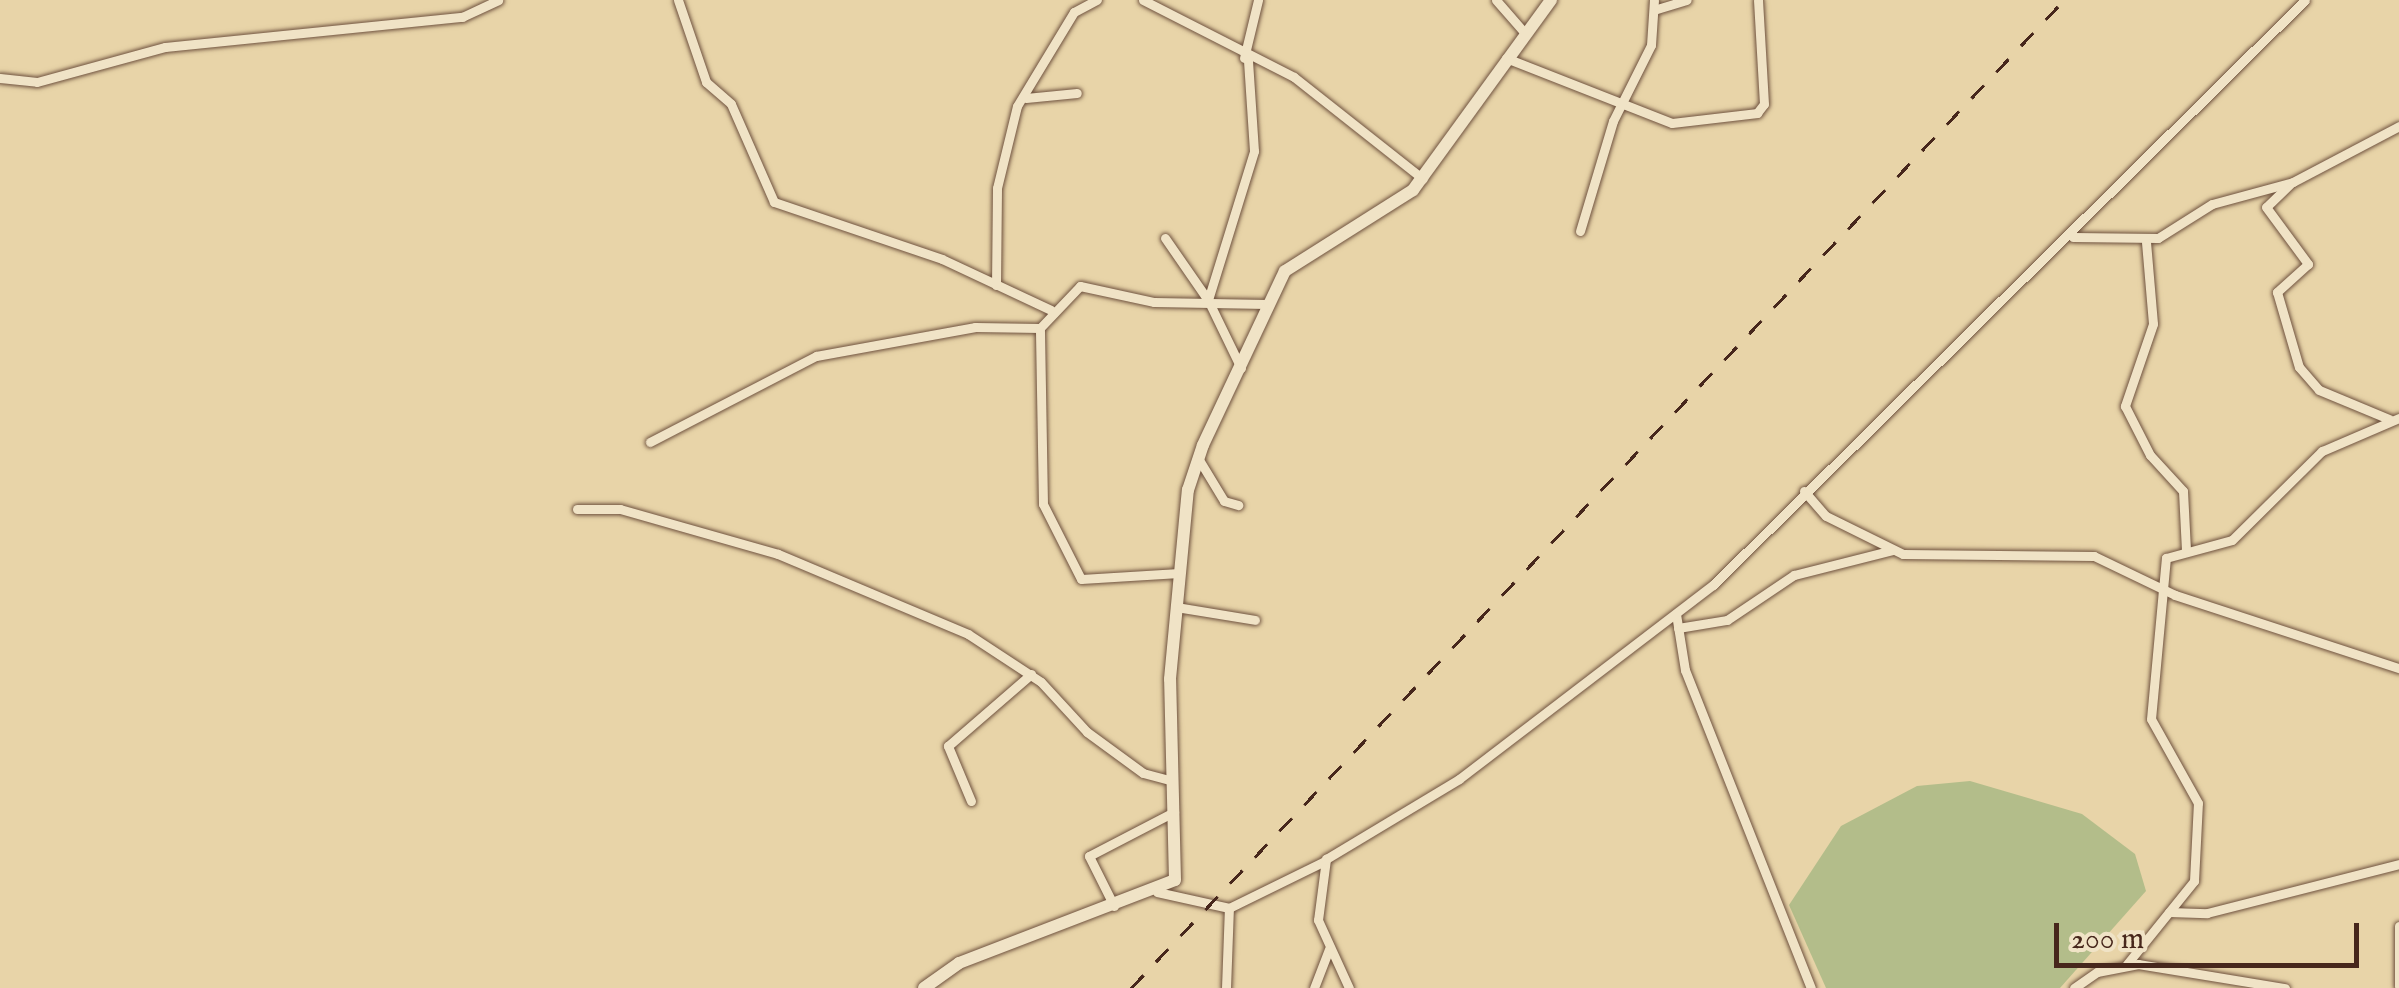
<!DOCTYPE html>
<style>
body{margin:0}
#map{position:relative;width:2399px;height:988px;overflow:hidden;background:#e8d4a8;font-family:"IM FELL English",serif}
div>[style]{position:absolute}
.green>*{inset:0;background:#b3bd8a}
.roads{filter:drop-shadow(0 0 2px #6f523f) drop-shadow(0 0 2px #6f523f)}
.street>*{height:9px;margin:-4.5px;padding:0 4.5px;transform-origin:4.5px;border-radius:4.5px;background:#f0e3c6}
.secondary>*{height:12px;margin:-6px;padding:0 6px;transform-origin:6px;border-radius:6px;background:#f0e3c6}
.rail>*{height:2.5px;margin-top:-1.25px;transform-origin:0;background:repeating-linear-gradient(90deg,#47271c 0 18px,transparent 0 36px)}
span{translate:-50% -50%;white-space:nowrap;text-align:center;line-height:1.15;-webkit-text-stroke:8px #f0e3c6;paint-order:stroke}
.scale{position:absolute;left:2054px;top:923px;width:305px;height:45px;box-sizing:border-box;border:5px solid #47271c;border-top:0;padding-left:12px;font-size:30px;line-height:35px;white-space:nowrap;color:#47271c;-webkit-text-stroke:8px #f0e3c6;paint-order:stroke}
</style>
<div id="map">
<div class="green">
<i style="clip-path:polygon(1970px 781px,2082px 814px,2135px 854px,2146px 891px,2060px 988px,1826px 988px,1789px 905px,1841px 826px,1917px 786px)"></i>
</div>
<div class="roads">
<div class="street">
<i style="left:678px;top:0;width:87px;rotate:71.1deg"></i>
<i style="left:706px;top:82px;width:33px;rotate:41deg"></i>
<i style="left:731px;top:104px;width:107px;rotate:66.3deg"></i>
<i style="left:774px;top:202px;width:177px;rotate:18.7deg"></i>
<i style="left:942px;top:259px;width:120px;rotate:25.1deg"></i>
<i style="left:1143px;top:0;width:169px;rotate:27deg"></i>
<i style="left:1294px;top:77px;width:164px;rotate:38.3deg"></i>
<i style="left:1496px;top:0;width:41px;rotate:48.9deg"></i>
<i style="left:1657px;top:9px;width:31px;rotate:-17deg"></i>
<i style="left:1244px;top:58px;width:60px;rotate:-76.4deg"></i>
<i style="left:1506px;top:58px;width:178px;rotate:21.4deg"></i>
<i style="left:1672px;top:123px;width:86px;rotate:-6.7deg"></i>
<i style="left:1757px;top:113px;width:11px;rotate:-52deg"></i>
<i style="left:1764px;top:104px;width:104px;rotate:-93.3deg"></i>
<i style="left:0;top:78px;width:37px;rotate:6deg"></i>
<i style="left:37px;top:82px;width:133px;rotate:-15.3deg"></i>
<i style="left:165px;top:47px;width:299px;rotate:-5.8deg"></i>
<i style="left:462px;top:17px;width:40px;rotate:-25deg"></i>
<i style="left:1026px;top:98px;width:51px;rotate:-5.6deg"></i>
<i style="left:2290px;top:184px;width:33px;rotate:136deg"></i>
<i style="left:2266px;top:207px;width:71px;rotate:53.6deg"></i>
<i style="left:2308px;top:264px;width:42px;rotate:137.9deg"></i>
<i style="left:2277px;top:292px;width:78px;rotate:73.7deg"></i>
<i style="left:2299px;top:367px;width:30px;rotate:49deg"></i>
<i style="left:2319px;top:390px;width:76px;rotate:22.5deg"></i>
<i style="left:1580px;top:231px;width:115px;rotate:-73.3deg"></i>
<i style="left:1613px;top:121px;width:85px;rotate:-63.4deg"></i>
<i style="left:1651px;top:45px;width:45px;rotate:-86.2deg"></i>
<i style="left:2073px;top:237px;width:85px;rotate:0.7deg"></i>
<i style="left:2158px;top:238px;width:64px;rotate:-32.2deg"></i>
<i style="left:2212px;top:204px;width:84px;rotate:-15.2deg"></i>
<i style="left:2293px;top:182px;width:120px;rotate:-27.8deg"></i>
<i style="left:1165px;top:238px;width:75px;rotate:55.3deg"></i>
<i style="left:2146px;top:242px;width:82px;rotate:85.1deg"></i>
<i style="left:2153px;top:324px;width:87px;rotate:108.9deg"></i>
<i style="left:2125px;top:406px;width:55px;rotate:63deg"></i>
<i style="left:2150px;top:455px;width:49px;rotate:47.5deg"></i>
<i style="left:2183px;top:491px;width:59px;rotate:87.1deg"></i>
<i style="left:996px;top:285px;width:97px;rotate:-89.4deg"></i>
<i style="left:997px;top:188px;width:84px;rotate:-76.3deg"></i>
<i style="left:1017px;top:106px;width:110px;rotate:-58.8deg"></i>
<i style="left:1074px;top:12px;width:26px;rotate:-28deg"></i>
<i style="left:1241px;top:368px;width:76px;rotate:-115.9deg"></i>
<i style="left:1208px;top:300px;width:156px;rotate:-72.8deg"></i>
<i style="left:1254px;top:151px;width:91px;rotate:-93.8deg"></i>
<i style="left:650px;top:442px;width:187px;rotate:-27.4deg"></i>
<i style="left:816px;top:356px;width:162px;rotate:-10.3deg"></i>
<i style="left:975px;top:327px;width:65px;rotate:0.9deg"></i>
<i style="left:1198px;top:458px;width:50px;rotate:58.8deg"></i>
<i style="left:1224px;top:501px;width:15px;rotate:16deg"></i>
<i style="left:1804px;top:491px;width:33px;rotate:49deg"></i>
<i style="left:1826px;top:516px;width:86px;rotate:26.3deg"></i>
<i style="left:1903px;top:554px;width:191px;rotate:0.6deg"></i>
<i style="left:2094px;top:556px;width:90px;rotate:25.7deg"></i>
<i style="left:2175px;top:595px;width:236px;rotate:18.1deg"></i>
<i style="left:577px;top:509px;width:43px"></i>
<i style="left:620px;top:509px;width:164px;rotate:15.9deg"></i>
<i style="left:778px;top:554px;width:206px;rotate:22.8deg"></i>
<i style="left:968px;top:634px;width:87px;rotate:33.3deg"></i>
<i style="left:1041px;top:682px;width:68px;rotate:47.4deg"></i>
<i style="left:1087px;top:732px;width:69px;rotate:36.2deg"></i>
<i style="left:1143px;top:773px;width:31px;rotate:15deg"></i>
<i style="left:1179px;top:573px;width:98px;rotate:176.5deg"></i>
<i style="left:1081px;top:579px;width:84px;rotate:-116.9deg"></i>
<i style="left:1043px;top:504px;width:176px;rotate:-91deg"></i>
<i style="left:1040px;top:328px;width:58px;rotate:-46.4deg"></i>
<i style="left:1080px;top:286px;width:76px;rotate:12.2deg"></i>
<i style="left:1154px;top:302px;width:113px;rotate:1deg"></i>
<i style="left:1176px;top:607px;width:80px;rotate:9.3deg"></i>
<i style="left:1676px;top:614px;width:57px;rotate:80.9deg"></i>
<i style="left:1685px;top:670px;width:342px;rotate:68.4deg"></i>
<i style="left:1678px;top:628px;width:50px;rotate:-9.3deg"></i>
<i style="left:1727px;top:620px;width:81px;rotate:-33.9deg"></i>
<i style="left:1794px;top:575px;width:102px;rotate:-14.2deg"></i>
<i style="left:971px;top:801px;width:60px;rotate:-112.7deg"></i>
<i style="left:948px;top:746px;width:110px;rotate:-40.9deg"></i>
<i style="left:1157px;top:892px;width:74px;rotate:12.5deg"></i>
<i style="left:1229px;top:908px;width:105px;rotate:-26.1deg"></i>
<i style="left:1114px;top:906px;width:56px;rotate:-116.6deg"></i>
<i style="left:1089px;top:856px;width:96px;rotate:-27.4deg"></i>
<i style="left:2169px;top:912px;width:38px;rotate:2deg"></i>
<i style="left:2207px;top:913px;width:198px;rotate:-14.3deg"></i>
<i style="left:2399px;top:926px;width:60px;rotate:90deg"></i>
<i style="left:2127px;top:964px;width:107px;rotate:-51.1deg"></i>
<i style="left:2194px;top:881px;width:78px;rotate:-87.1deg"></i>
<i style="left:2198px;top:803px;width:96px;rotate:-119.2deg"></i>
<i style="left:2151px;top:719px;width:162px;rotate:-84.7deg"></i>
<i style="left:2166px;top:558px;width:68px;rotate:-15.3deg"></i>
<i style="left:2232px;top:540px;width:127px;rotate:-44.7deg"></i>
<i style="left:2322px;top:451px;width:84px;rotate:-23.2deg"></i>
<i style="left:1226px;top:988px;width:80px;rotate:-87.9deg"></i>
<i style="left:1314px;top:988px;width:42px;rotate:-69deg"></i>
<i style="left:1349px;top:988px;width:75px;rotate:-114.5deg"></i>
<i style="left:1318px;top:920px;width:62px;rotate:-82.5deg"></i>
<i style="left:1326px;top:859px;width:155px;rotate:-31deg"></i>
<i style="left:1459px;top:779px;width:320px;rotate:-37.4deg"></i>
<i style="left:1713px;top:585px;width:832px;rotate:-44.66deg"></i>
<i style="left:2074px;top:988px;width:28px;rotate:-35deg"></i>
<i style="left:2097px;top:972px;width:42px;rotate:-11deg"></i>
<i style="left:2138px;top:964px;width:149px;rotate:9.3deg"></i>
</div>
<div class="secondary">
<i style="left:924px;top:988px;width:43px;rotate:-35.5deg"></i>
<i style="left:959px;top:963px;width:231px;rotate:-21deg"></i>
<i style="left:1175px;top:880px;width:201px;rotate:-91.4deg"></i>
<i style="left:1170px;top:679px;width:190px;rotate:-84.6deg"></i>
<i style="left:1188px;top:490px;width:47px;rotate:-71.6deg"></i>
<i style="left:1203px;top:445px;width:192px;rotate:-64.8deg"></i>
<i style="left:1285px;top:271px;width:151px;rotate:-32.3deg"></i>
<i style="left:1413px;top:190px;width:235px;rotate:-54deg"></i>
</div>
</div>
<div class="rail">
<i style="left:1131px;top:988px;width:1359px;rotate:-46.64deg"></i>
</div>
<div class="scale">200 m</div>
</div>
